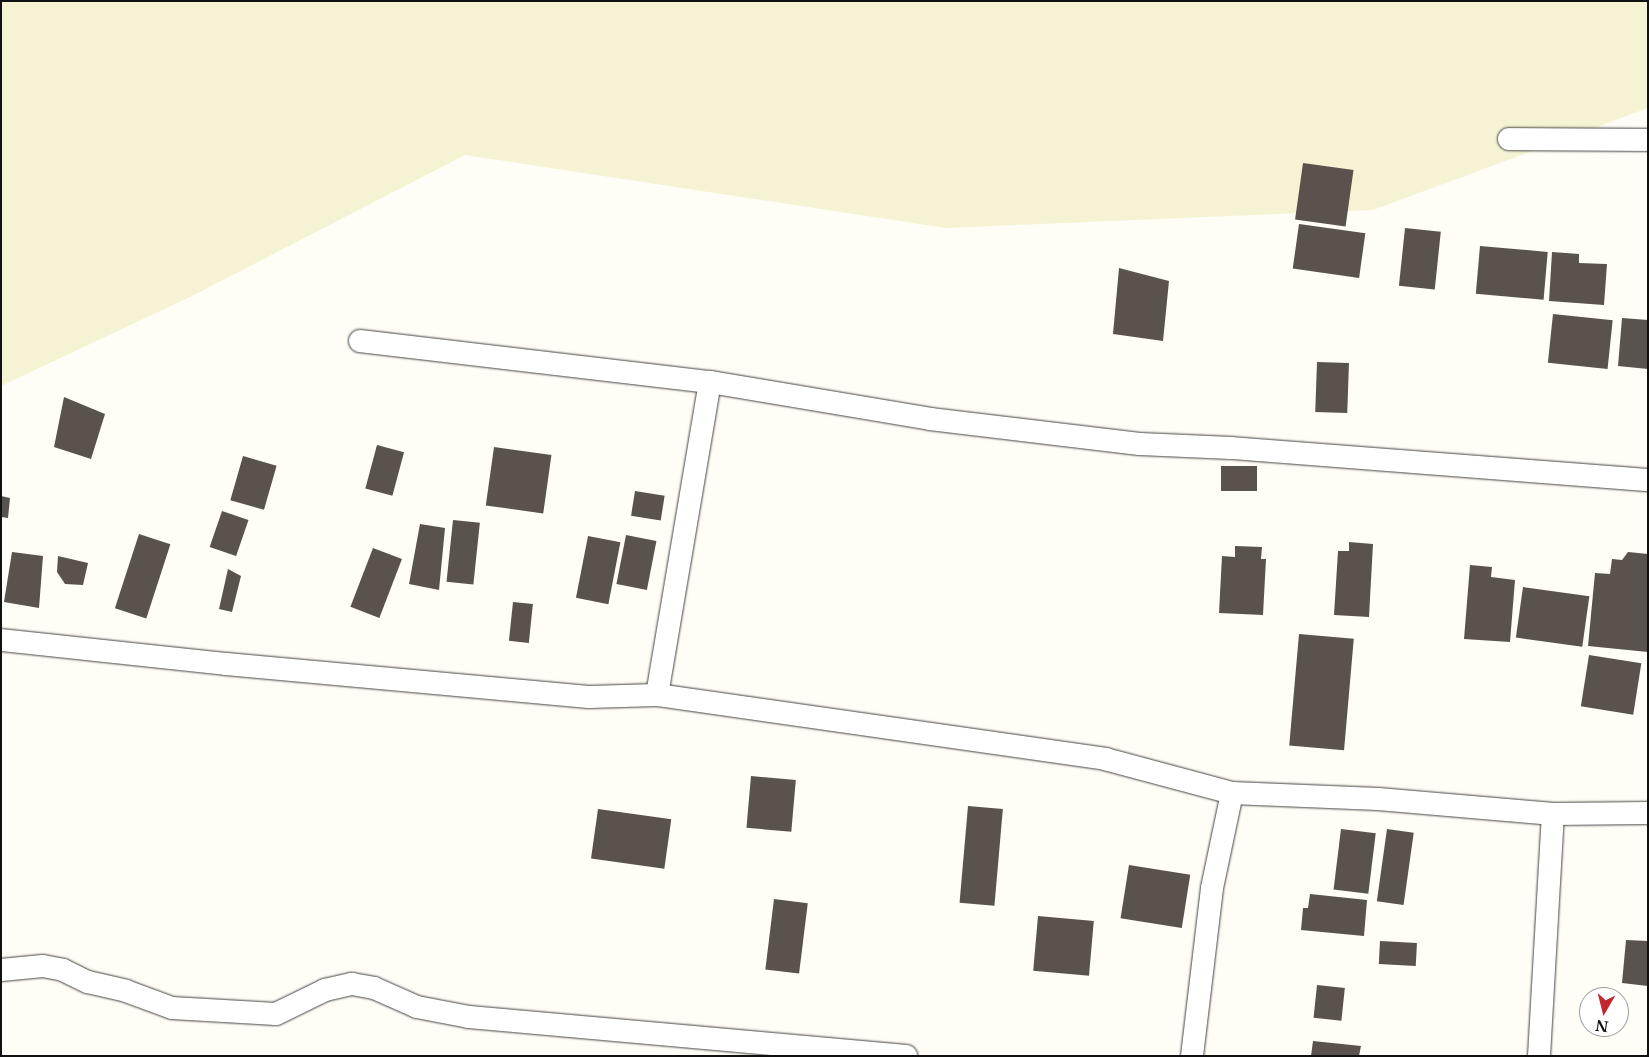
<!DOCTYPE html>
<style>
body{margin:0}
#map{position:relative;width:1649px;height:1057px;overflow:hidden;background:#fffdf5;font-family:"Libre Baskerville",serif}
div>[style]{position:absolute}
.farmland>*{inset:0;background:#f6f3d4}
.building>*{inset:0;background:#5a524d;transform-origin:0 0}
.roads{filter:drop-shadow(0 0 1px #444) drop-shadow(0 0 1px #444)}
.street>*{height:22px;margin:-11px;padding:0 11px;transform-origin:11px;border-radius:11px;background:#fff}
span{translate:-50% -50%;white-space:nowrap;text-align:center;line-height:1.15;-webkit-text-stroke:5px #fff;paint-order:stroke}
.frame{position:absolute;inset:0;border:2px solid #111;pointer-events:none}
.north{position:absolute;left:1579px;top:987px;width:50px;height:50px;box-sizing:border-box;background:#fff;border:1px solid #a0a0a0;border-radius:50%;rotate:188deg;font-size:14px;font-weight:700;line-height:20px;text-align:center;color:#111}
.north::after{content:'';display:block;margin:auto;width:18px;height:22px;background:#c4262e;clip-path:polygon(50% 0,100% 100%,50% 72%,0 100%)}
</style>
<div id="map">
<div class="farmland">
<i style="clip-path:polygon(1px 1px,1648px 1px,1648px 108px,1373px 210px,946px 228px,465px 155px,192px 296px,1px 386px)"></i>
</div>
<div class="building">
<i style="left:1303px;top:163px;width:51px;height:57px;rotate:8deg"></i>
<i style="left:1299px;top:224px;width:67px;height:45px;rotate:8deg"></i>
<i style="left:1405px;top:228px;width:36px;height:58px;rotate:6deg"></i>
<i style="left:1480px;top:246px;width:68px;height:48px;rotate:5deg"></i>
<i style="clip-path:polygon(1552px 252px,1579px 254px,1579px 263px,1607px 264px,1604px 305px,1549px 301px)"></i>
<i style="clip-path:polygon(1119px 268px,1169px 281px,1163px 341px,1113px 334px)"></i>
<i style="left:1553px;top:314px;width:60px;height:49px;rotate:6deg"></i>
<i style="clip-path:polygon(1622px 318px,1648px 320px,1648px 369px,1618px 366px)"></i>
<i style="left:1317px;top:362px;width:32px;height:50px;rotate:2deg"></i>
<i style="clip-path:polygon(64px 397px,105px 414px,91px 459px,54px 447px)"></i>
<i style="left:377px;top:445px;width:28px;height:45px;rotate:15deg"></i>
<i style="left:494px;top:447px;width:58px;height:59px;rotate:8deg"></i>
<i style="left:243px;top:456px;width:35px;height:46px;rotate:16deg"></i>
<i style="left:1221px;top:466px;width:36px;height:25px"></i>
<i style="left:635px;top:491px;width:30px;height:25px;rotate:9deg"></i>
<i style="clip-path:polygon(1px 496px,10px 498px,8px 518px,1px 517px)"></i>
<i style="left:222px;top:511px;width:28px;height:38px;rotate:19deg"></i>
<i style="left:453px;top:520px;width:27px;height:62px;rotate:6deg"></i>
<i style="clip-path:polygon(420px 524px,445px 528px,439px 590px,409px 584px)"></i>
<i style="left:139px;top:534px;width:33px;height:78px;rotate:18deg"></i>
<i style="left:626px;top:535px;width:31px;height:50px;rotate:11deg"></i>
<i style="left:588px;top:536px;width:33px;height:63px;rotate:11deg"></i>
<i style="clip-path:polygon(1349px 542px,1373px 544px,1369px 617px,1334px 615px,1338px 551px,1349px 551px)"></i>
<i style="clip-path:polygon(1235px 546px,1262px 547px,1261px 559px,1266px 559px,1263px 615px,1219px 613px,1222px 556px,1235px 557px)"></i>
<i style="left:373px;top:548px;width:31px;height:63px;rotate:21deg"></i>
<i style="clip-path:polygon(12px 552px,43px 556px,39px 608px,4px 602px)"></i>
<i style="clip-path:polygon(1628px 552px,1648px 554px,1648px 652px,1588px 646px,1595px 573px,1610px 574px,1612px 559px,1622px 560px)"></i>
<i style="clip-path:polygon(58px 556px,88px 563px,83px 585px,65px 584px,57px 572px)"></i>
<i style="clip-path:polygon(1470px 565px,1492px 567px,1491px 577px,1515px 580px,1510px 642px,1464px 639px)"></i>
<i style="clip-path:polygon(228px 569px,241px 576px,232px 612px,219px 609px)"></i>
<i style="left:1523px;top:587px;width:67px;height:51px;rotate:8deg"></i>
<i style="left:513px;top:602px;width:20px;height:39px;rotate:6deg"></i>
<i style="left:1299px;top:634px;width:55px;height:112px;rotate:5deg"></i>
<i style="left:1589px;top:655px;width:53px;height:52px;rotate:9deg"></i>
<i style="left:751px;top:776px;width:45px;height:52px;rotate:5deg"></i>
<i style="left:968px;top:806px;width:35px;height:97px;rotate:5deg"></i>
<i style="left:598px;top:809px;width:74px;height:50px;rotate:8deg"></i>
<i style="left:1341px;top:829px;width:35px;height:61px;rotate:7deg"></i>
<i style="left:1387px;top:829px;width:27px;height:73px;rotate:8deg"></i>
<i style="left:1129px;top:865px;width:62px;height:54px;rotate:9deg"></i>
<i style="clip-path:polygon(1310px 894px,1367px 900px,1364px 936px,1301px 930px,1303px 908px,1308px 908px)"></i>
<i style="left:774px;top:899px;width:34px;height:71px;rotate:7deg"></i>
<i style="left:1038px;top:916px;width:56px;height:55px;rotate:5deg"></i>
<i style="clip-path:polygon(1626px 940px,1648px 941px,1648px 986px,1622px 983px)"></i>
<i style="left:1380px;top:941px;width:37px;height:23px;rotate:3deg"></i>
<i style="left:1317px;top:985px;width:28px;height:33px;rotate:6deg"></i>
<i style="clip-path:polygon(1313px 1041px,1361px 1046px,1359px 1056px,1311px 1056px)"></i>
</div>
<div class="roads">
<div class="street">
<i style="left:1509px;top:139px;width:139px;rotate:0.4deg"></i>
<i style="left:360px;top:341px;width:352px;rotate:6.7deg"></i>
<i style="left:710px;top:382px;width:223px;rotate:9.5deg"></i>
<i style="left:930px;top:419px;width:211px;rotate:6.8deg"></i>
<i style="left:1140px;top:444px;width:91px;rotate:2.5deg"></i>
<i style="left:1231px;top:448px;width:418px;rotate:4.4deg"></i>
<i style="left:1px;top:640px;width:226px;rotate:6.1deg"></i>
<i style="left:226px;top:664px;width:364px;rotate:5.2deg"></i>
<i style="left:589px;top:697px;width:68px;rotate:-1.7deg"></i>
<i style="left:657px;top:695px;width:453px;rotate:8.1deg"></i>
<i style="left:1105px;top:759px;width:131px;rotate:15deg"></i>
<i style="left:1232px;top:793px;width:146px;rotate:2.4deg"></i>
<i style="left:1378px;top:799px;width:176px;rotate:4.9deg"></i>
<i style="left:1553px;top:814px;width:95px;rotate:-0.6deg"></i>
<i style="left:657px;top:695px;width:317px;rotate:-80.4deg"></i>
<i style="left:1px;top:970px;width:42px;rotate:-5.4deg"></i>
<i style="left:43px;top:966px;width:20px;rotate:11deg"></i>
<i style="left:63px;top:970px;width:28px;rotate:26deg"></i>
<i style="left:88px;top:982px;width:39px;rotate:13deg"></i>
<i style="left:126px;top:991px;width:49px;rotate:20.3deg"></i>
<i style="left:172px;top:1008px;width:104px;rotate:3.3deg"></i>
<i style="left:276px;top:1014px;width:55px;rotate:-26.1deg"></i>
<i style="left:325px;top:990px;width:28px;rotate:-13deg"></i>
<i style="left:352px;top:984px;width:22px;rotate:10deg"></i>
<i style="left:374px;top:988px;width:47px;rotate:23.8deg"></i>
<i style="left:417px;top:1007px;width:53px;rotate:10.9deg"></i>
<i style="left:469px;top:1017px;width:439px;rotate:5.1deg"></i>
<i style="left:1192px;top:1056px;width:169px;rotate:-83.2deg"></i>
<i style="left:1212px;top:888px;width:97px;rotate:-78.1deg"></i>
<i style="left:1539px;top:1056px;width:242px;rotate:-86.7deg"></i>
</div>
</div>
<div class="frame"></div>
<div class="north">N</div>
</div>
